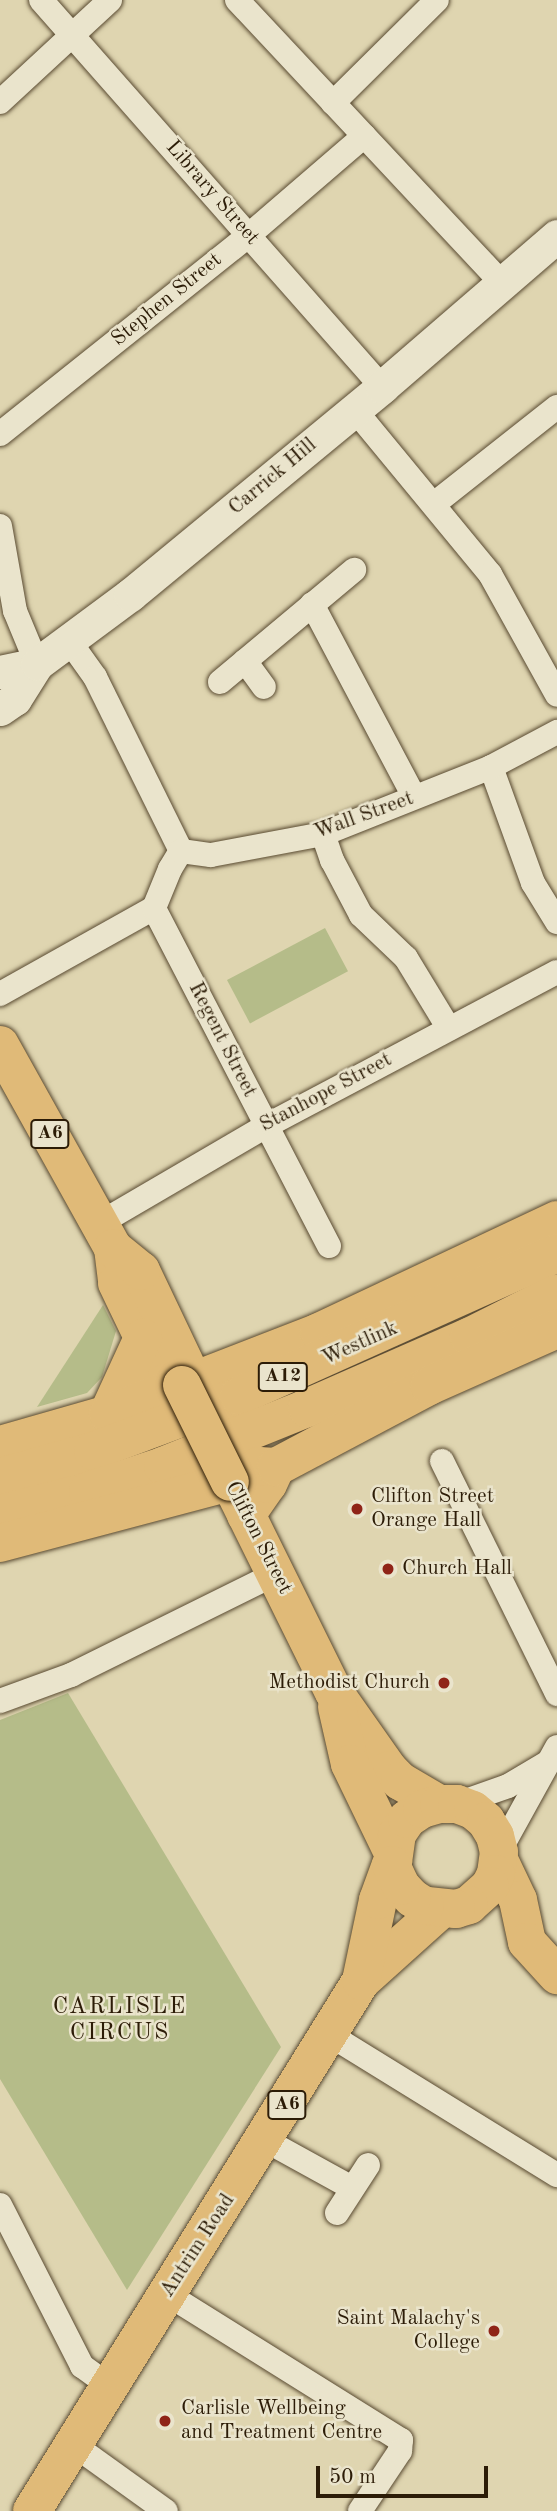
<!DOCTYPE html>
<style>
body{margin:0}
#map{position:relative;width:557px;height:2511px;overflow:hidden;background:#dfd5b0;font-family:"Old Standard TT",serif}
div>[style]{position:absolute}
.green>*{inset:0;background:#b5bc89;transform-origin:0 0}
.roads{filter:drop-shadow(0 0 2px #594a31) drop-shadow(0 0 2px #594a31)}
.street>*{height:24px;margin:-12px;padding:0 12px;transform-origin:12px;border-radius:12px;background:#eae4cc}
.secondary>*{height:33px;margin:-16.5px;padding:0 16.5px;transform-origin:16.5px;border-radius:16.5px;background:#eae4cc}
.primary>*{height:38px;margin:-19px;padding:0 19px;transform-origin:19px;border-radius:19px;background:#e0ba78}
.highway>*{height:38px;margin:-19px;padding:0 19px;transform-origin:19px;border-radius:19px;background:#e0ba78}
.bridges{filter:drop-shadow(0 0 2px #2c1c07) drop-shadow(0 0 2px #2c1c07)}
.primary-bridge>*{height:38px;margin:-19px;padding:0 19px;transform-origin:19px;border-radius:19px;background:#e0ba78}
.dots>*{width:19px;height:19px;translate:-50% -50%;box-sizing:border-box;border:4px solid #eae4cc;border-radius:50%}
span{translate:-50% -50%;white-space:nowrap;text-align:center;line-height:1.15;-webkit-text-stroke:5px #eae4cc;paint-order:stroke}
.shield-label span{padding:2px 5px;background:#eae4cc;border:2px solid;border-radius:5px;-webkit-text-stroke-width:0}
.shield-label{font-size:19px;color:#2c1c07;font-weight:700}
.street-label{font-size:21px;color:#2c1c07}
.poi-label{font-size:21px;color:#2c1c07}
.left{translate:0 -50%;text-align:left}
.right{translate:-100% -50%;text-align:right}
.neighbourhood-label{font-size:23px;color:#2c1c07;letter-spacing:2px}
.scale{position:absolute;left:316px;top:2466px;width:172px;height:32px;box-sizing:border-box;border:4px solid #2c1c07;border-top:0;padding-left:9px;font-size:21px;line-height:24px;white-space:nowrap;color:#2c1c07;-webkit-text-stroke:5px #eae4cc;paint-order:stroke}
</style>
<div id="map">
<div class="green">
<i style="left:325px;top:928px;width:49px;height:111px;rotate:62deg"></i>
<i style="clip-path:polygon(103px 1305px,116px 1331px,102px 1377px,87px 1393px,37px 1407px)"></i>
<i style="clip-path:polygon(68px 1693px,281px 2047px,127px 2290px,0 2079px,0 1720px)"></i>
</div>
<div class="roads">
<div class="street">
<i style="left:41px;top:0;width:516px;rotate:48.62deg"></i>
<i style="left:237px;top:0;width:386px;rotate:46.9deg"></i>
<i style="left:0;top:102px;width:150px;rotate:-42.8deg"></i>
<i style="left:333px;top:103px;width:146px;rotate:-44.7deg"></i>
<i style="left:354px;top:409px;width:214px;rotate:50.5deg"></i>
<i style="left:490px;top:574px;width:138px;rotate:61deg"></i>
<i style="left:0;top:434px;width:319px;rotate:-38.6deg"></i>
<i style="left:249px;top:235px;width:152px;rotate:-40.7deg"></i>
<i style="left:434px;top:504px;width:157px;rotate:-38.3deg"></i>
<i style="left:0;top:526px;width:86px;rotate:80deg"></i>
<i style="left:15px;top:611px;width:57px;rotate:67.5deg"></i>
<i style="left:312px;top:604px;width:218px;rotate:62.1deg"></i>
<i style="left:70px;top:642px;width:43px;rotate:54.5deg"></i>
<i style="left:95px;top:677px;width:194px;rotate:63.7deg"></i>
<i style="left:245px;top:661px;width:32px;rotate:54deg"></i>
<i style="left:220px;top:682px;width:175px;rotate:-39.9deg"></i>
<i style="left:491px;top:767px;width:123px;rotate:70.1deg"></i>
<i style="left:533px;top:883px;width:46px;rotate:58.4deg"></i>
<i style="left:323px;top:834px;width:28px;rotate:71deg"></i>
<i style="left:332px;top:860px;width:62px;rotate:62.2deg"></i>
<i style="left:361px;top:915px;width:62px;rotate:43.7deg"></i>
<i style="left:406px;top:958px;width:81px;rotate:58.7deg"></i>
<i style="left:0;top:994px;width:176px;rotate:-29.2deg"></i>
<i style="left:100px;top:1223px;width:192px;rotate:-30.3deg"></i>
<i style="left:266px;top:1126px;width:329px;rotate:-27.9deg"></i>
<i style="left:329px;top:1246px;width:381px;rotate:-117.4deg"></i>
<i style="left:154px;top:908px;width:42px;rotate:-67.7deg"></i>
<i style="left:170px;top:869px;width:21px;rotate:-59deg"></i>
<i style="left:181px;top:851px;width:30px;rotate:8deg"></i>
<i style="left:211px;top:855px;width:114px;rotate:-10.6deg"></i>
<i style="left:323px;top:834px;width:181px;rotate:-21.7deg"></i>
<i style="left:491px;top:767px;width:75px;rotate:-27.9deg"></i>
<i style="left:442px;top:1461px;width:260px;rotate:63.7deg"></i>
<i style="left:0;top:1701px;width:76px;rotate:-20.1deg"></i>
<i style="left:71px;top:1675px;width:230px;rotate:-26.3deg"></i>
<i style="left:457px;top:1804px;width:54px;rotate:-19.4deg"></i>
<i style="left:508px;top:1786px;width:45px;rotate:-30.5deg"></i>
<i style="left:499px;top:1852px;width:120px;rotate:-61.1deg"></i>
<i style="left:330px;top:2035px;width:267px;rotate:31.7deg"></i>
<i style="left:265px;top:2140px;width:99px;rotate:28.9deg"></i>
<i style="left:0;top:2205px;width:181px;rotate:63deg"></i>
<i style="left:82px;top:2366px;width:34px;rotate:36deg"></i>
<i style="left:337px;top:2213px;width:57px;rotate:-57.1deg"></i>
<i style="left:167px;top:2294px;width:276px;rotate:32deg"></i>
<i style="left:401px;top:2440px;width:11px;rotate:95deg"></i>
<i style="left:400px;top:2451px;width:72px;rotate:123.7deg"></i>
<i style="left:74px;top:2445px;width:113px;rotate:35.7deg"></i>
</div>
<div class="secondary">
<i style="left:0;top:672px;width:38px;rotate:-12deg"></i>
<i style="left:0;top:709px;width:18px;rotate:-34deg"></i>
<i style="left:15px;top:699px;width:41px;rotate:-57.8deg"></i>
<i style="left:37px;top:664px;width:116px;rotate:-36.6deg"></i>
<i style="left:130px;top:595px;width:327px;rotate:-39.5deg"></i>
<i style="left:382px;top:387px;width:231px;rotate:-40.8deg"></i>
</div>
<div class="primary">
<i style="left:0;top:1045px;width:232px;rotate:60.9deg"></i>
<i style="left:113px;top:1248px;width:35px;rotate:83deg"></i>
<i style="left:117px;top:1283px;width:111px;rotate:64.4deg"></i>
<i style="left:165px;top:1383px;width:17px;rotate:7deg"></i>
<i style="left:182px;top:1385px;width:15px;rotate:-62deg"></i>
<i style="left:189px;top:1372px;width:112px;rotate:-115.4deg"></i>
<i style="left:141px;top:1271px;width:36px;rotate:-141deg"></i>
<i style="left:231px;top:1484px;width:232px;rotate:63.7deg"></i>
<i style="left:334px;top:1692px;width:95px;rotate:54.8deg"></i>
<i style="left:389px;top:1770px;width:16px;rotate:45deg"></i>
<i style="left:400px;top:1781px;width:45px;rotate:30.5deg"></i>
<i style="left:337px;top:1707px;width:58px;rotate:77.2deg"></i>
<i style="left:350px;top:1764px;width:97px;rotate:64.2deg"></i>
<i style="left:499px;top:1860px;width:44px;rotate:64.6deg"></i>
<i style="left:518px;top:1900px;width:43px;rotate:77.9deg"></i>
<i style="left:527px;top:1942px;width:45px;rotate:47.7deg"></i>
<i style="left:361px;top:1981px;width:106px;rotate:-41.9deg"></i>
<i style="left:32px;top:2511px;width:624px;rotate:-58.17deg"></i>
<i style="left:361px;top:1981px;width:83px;rotate:-78.1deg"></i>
<i style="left:378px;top:1900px;width:37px;rotate:-70deg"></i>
<i style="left:391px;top:1865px;width:4px;rotate:-56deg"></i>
<i style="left:393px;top:1862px;width:28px;rotate:-82deg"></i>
<i style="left:397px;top:1834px;width:18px;rotate:-56deg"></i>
<i style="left:407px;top:1819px;width:18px;rotate:-34deg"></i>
<i style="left:422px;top:1809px;width:18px;rotate:-16deg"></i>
<i style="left:439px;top:1804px;width:18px"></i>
<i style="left:457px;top:1804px;width:17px;rotate:21deg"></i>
<i style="left:473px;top:1810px;width:17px;rotate:40deg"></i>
<i style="left:486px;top:1821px;width:17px;rotate:59deg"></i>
<i style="left:495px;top:1836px;width:16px;rotate:76deg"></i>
<i style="left:499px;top:1852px;width:22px;rotate:98deg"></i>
<i style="left:496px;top:1874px;width:13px;rotate:117deg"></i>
<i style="left:490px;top:1886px;width:28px;rotate:138deg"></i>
<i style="left:469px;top:1905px;width:14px;rotate:163deg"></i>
<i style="left:456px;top:1909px;width:31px;rotate:-174deg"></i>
<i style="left:425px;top:1906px;width:15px;rotate:-148deg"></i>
<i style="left:412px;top:1898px;width:16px;rotate:-133deg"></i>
<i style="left:401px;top:1886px;width:23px;rotate:-115deg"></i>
</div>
<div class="highway">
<i style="left:108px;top:1414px;width:84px;rotate:-65.3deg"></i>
<i style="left:0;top:1445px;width:112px;rotate:-16deg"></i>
<i style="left:108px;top:1414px;width:226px;rotate:-21.2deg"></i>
<i style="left:319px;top:1332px;width:263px;rotate:-25.2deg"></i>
<i style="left:0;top:1477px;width:97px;rotate:-15.6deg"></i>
<i style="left:93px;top:1451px;width:156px;rotate:-20.6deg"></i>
<i style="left:239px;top:1396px;width:349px;rotate:-24.2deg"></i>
<i style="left:0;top:1514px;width:91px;rotate:-14.6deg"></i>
<i style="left:88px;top:1491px;width:79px;rotate:-18.4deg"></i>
<i style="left:163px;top:1466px;width:155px;rotate:-21.9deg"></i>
<i style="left:307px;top:1408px;width:177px;rotate:-23.7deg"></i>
<i style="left:469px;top:1337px;width:98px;rotate:-26.6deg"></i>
<i style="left:246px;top:1515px;width:38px;rotate:-55deg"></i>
<i style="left:268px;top:1484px;width:19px;rotate:-65deg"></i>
<i style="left:0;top:1543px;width:238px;rotate:-14.9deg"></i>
<i style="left:230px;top:1482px;width:33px;rotate:-29deg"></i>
<i style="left:259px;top:1466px;width:17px;rotate:3deg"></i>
<i style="left:276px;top:1467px;width:173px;rotate:-27.9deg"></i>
<i style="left:429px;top:1386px;width:140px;rotate:-24deg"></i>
</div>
</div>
<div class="bridges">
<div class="primary-bridge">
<i style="left:182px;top:1385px;width:108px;rotate:63.7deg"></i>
</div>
</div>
<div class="dots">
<i style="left:357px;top:1509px;background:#8f2418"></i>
<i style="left:388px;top:1569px;background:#8f2418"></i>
<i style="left:444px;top:1683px;background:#8f2418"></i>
<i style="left:494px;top:2331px;background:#8f2418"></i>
<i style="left:165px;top:2421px;background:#8f2418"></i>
</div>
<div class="shield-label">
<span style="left:50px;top:1134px">A6</span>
<span style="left:283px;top:1377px">A12</span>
<span style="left:287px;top:2105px">A6</span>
</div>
<div class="street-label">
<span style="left:212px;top:193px;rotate:49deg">Library Street</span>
<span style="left:167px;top:300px;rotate:-39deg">Stephen Street</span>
<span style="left:273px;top:477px;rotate:-40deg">Carrick Hill</span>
<span style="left:364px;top:816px;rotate:-20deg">Wall Street</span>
<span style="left:222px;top:1040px;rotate:63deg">Regent Street</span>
<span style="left:326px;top:1093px;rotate:-28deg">Stanhope Street</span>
<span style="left:360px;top:1344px;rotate:-24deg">Westlink</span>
<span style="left:258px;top:1538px;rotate:63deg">Clifton Street</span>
<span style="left:198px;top:2246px;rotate:-57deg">Antrim Road</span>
</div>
<div class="poi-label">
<span class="left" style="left:371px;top:1509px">Clifton Street<br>Orange Hall</span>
<span class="left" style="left:402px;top:1569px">Church Hall</span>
<span class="right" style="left:430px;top:1683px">Methodist Church</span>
<span class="right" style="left:480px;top:2331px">Saint Malachy's<br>College</span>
<span class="left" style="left:181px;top:2421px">Carlisle Wellbeing<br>and Treatment Centre</span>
</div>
<div class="neighbourhood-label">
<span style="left:120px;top:2020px">CARLISLE<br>CIRCUS</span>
</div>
<div class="scale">50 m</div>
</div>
